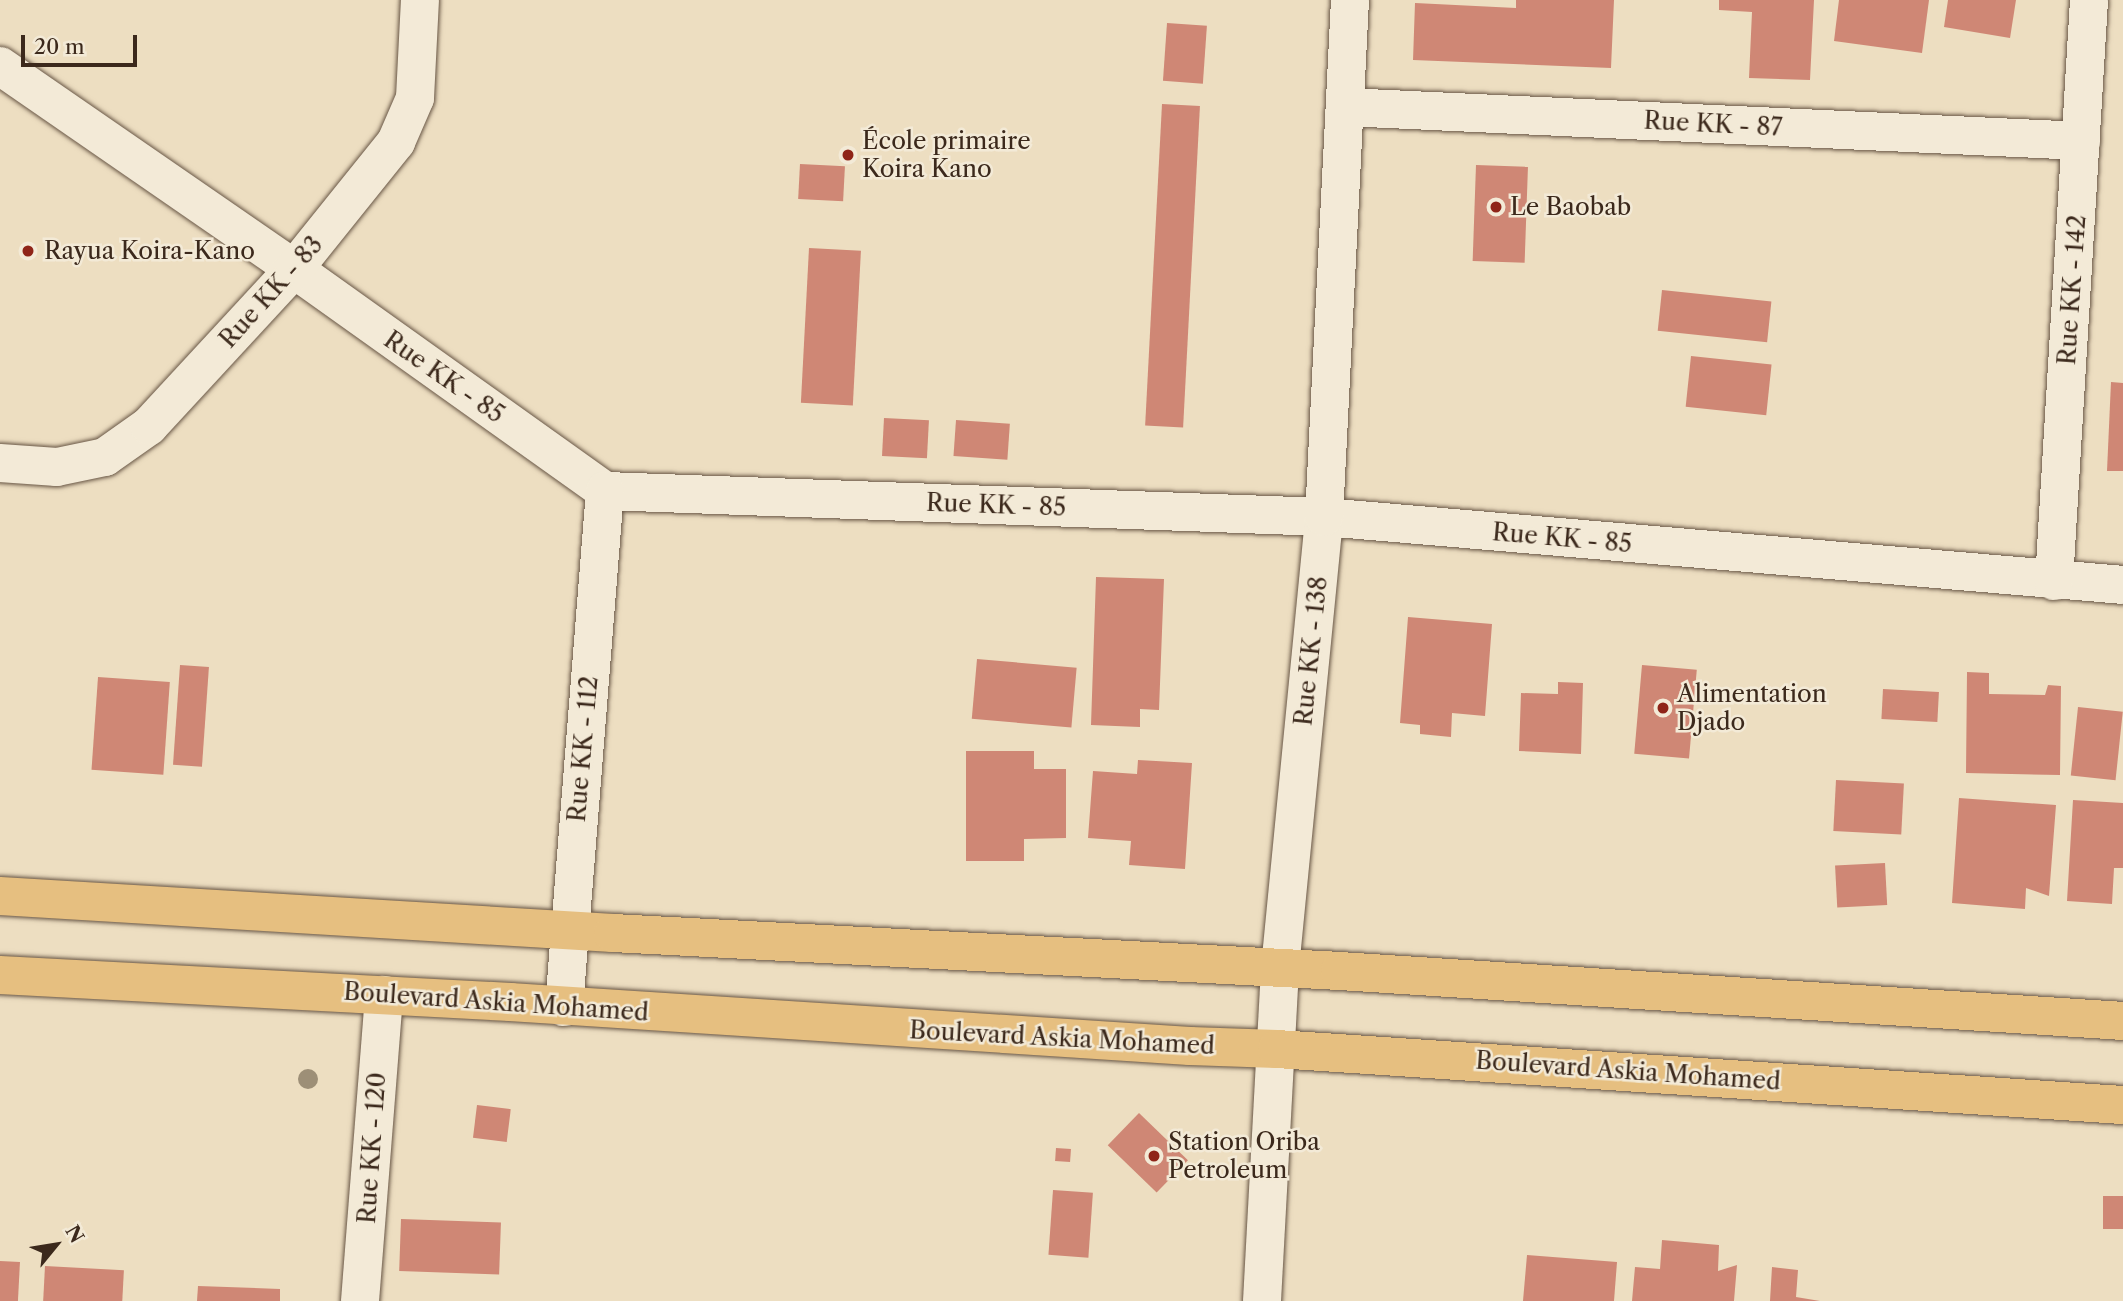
<!DOCTYPE html>
<meta charset="utf-8">
<style>
body{margin:0}
#map{position:relative;width:2123px;height:1301px;overflow:hidden;background:#eddec1;font-family:"Libre Caslon Text",serif}
div>[style]{position:absolute}
.building>*{inset:0;background:#cf8775;transform-origin:0 0}
.roads{filter:drop-shadow(0 0 2px #685645) drop-shadow(0 0 2px #685645)}
.minor>*{height:38px;margin:-19px;padding:0 19px;transform-origin:19px;border-radius:19px;background:#f3ead7}
.primary>*{height:38px;margin:-19px;padding:0 19px;transform-origin:19px;border-radius:19px;background:#e6bf80}
.trees>*{width:20px;height:20px;margin:-10px;border-radius:50%;background:#9d8f77}
.dots>*{width:19px;height:19px;translate:-50% -50%;box-sizing:border-box;border:4px solid #f3ead7;border-radius:50%}
span{translate:-50% -50%;white-space:nowrap;text-align:center;line-height:1.15;-webkit-text-stroke:5px #f3ead7;paint-order:stroke}
.street-label{font-size:24px;color:#3c291c}
.poi-label{font-size:24px;color:#3c291c}
.left{translate:0 -50%;text-align:left}
.north{position:absolute;left:21px;top:1210px;width:70px;height:70px;-webkit-text-stroke:5px #f3ead7;paint-order:stroke;rotate:60deg;font-size:19px;font-weight:700;line-height:28px;text-align:center;color:#3c291c}
.north::after{content:'';display:block;margin:auto;width:24px;height:32px;background:#3c291c;clip-path:polygon(50% 0,100% 100%,50% 72%,0 100%)}
.scale{position:absolute;left:21px;top:35px;width:116px;height:32px;box-sizing:border-box;border:4px solid #3c291c;border-top:0;padding-left:9px;font-size:21px;line-height:24px;white-space:nowrap;color:#3c291c;-webkit-text-stroke:5px #f3ead7;paint-order:stroke}
</style>
<div id="map">
<div class="building">
<i style="clip-path:polygon(1516px 0,1614px 0,1611px 68px,1413px 60px,1415px 3px,1516px 8px)"></i>
<i style="clip-path:polygon(1719px 0,1814px 0,1810px 80px,1749px 78px,1752px 12px,1719px 10px)"></i>
<i style="clip-path:polygon(1839px 0,1929px 0,1922px 53px,1834px 41px)"></i>
<i style="clip-path:polygon(1948px 0,2016px 0,2010px 38px,1944px 27px)"></i>
<i style="left:1167px;top:23px;width:40px;height:58px;rotate:4deg"></i>
<i style="left:1162px;top:104px;width:38px;height:322px;rotate:3deg"></i>
<i style="left:800px;top:164px;width:45px;height:35px;rotate:3deg"></i>
<i style="left:1476px;top:165px;width:52px;height:96px;rotate:2deg"></i>
<i style="left:809px;top:248px;width:52px;height:155px;rotate:3deg"></i>
<i style="left:1662px;top:290px;width:110px;height:41px;rotate:6deg"></i>
<i style="left:1691px;top:356px;width:81px;height:51px;rotate:6deg"></i>
<i style="clip-path:polygon(2111px 382px,2123px 383px,2123px 471px,2107px 471px)"></i>
<i style="left:884px;top:418px;width:45px;height:38px;rotate:3deg"></i>
<i style="left:956px;top:420px;width:54px;height:36px;rotate:4deg"></i>
<i style="clip-path:polygon(1096px 577px,1164px 579px,1159px 710px,1140px 709px,1140px 727px,1091px 725px)"></i>
<i style="clip-path:polygon(1408px 617px,1492px 624px,1485px 716px,1452px 713px,1451px 737px,1420px 734px,1420px 725px,1400px 723px)"></i>
<i style="left:977px;top:659px;width:100px;height:60px;rotate:5deg"></i>
<i style="left:180px;top:665px;width:29px;height:100px;rotate:4deg"></i>
<i style="left:1642px;top:665px;width:55px;height:89px;rotate:5deg"></i>
<i style="clip-path:polygon(1967px 672px,1989px 673px,1989px 694px,2045px 695px,2048px 685px,2061px 686px,2060px 775px,1966px 773px)"></i>
<i style="left:98px;top:677px;width:72px;height:93px;rotate:4deg"></i>
<i style="clip-path:polygon(1558px 682px,1583px 683px,1581px 754px,1519px 751px,1521px 693px,1558px 694px)"></i>
<i style="left:1883px;top:689px;width:56px;height:30px;rotate:3deg"></i>
<i style="left:2078px;top:707px;width:45px;height:69px;rotate:6deg"></i>
<i style="clip-path:polygon(966px 751px,1034px 751px,1034px 769px,1066px 769px,1066px 838px,1024px 839px,1024px 861px,966px 861px)"></i>
<i style="clip-path:polygon(1138px 760px,1192px 763px,1185px 869px,1129px 865px,1131px 841px,1088px 838px,1093px 771px,1137px 774px)"></i>
<i style="left:1836px;top:780px;width:68px;height:51px;rotate:3deg"></i>
<i style="clip-path:polygon(1959px 798px,2056px 805px,2049px 896px,2026px 888px,2025px 909px,1952px 903px)"></i>
<i style="clip-path:polygon(2073px 800px,2123px 803px,2123px 868px,2114px 868px,2112px 904px,2067px 901px)"></i>
<i style="left:1885px;top:863px;width:42px;height:50px;rotate:87deg"></i>
<i style="left:477px;top:1105px;width:34px;height:33px;rotate:7deg"></i>
<i style="left:1139px;top:1113px;width:68px;height:45px;rotate:44deg"></i>
<i style="left:1056px;top:1148px;width:15px;height:13px;rotate:4deg"></i>
<i style="left:1053px;top:1190px;width:40px;height:65px;rotate:4deg"></i>
<i style="left:2103px;top:1196px;width:20px;height:33px"></i>
<i style="left:401px;top:1219px;width:100px;height:52px;rotate:2deg"></i>
<i style="clip-path:polygon(1662px 1240px,1719px 1245px,1718px 1271px,1737px 1265px,1734px 1301px,1632px 1301px,1635px 1267px,1660px 1269px)"></i>
<i style="clip-path:polygon(1527px 1255px,1617px 1262px,1614px 1301px,1523px 1301px)"></i>
<i style="left:0;top:1261px;width:20px;height:40px;rotate:3deg"></i>
<i style="left:45px;top:1266px;width:79px;height:35px;rotate:3deg"></i>
<i style="clip-path:polygon(1772px 1267px,1798px 1270px,1796px 1297px,1820px 1301px,1770px 1301px)"></i>
<i style="clip-path:polygon(198px 1286px,280px 1289px,280px 1301px,197px 1301px)"></i>
</div>
<div class="roads">
<div class="minor">
<i style="left:0;top:66px;width:357px;rotate:34.6deg"></i>
<i style="left:294px;top:269px;width:382px;rotate:35.5deg"></i>
<i style="left:605px;top:491px;width:719px;rotate:2.07deg"></i>
<i style="left:1324px;top:517px;width:802px;rotate:4.86deg"></i>
<i style="left:1345px;top:107px;width:737px;rotate:2.64deg"></i>
<i style="left:0;top:463px;width:57px;rotate:4deg"></i>
<i style="left:57px;top:467px;width:49px;rotate:-11.8deg"></i>
<i style="left:105px;top:457px;width:54px;rotate:-35.2deg"></i>
<i style="left:149px;top:426px;width:214px;rotate:-47.3deg"></i>
<i style="left:294px;top:269px;width:163px;rotate:-51.2deg"></i>
<i style="left:396px;top:142px;width:48px;rotate:-66.6deg"></i>
<i style="left:415px;top:98px;width:98px;rotate:-87.1deg"></i>
<i style="left:2054px;top:581px;width:582px;rotate:-86.55deg"></i>
<i style="left:564px;top:1007px;width:518px;rotate:-85.46deg"></i>
<i style="left:360px;top:1301px;width:307px;rotate:-85.5deg"></i>
<i style="left:1262px;top:1301px;width:333px;rotate:-86.9deg"></i>
<i style="left:1280px;top:968px;width:453px;rotate:-84.4deg"></i>
<i style="left:1324px;top:517px;width:518px;rotate:-87.12deg"></i>
</div>
<div class="primary">
<i style="left:0;top:896px;width:614px;rotate:3.45deg"></i>
<i style="left:613px;top:933px;width:728px;rotate:2.99deg"></i>
<i style="left:1340px;top:971px;width:785px;rotate:3.65deg"></i>
<i style="left:0;top:975px;width:511px;rotate:3.03deg"></i>
<i style="left:510px;top:1002px;width:681px;rotate:3.7deg"></i>
<i style="left:1190px;top:1046px;width:87px;rotate:2deg"></i>
<i style="left:1277px;top:1049px;width:848px;rotate:3.79deg"></i>
</div>
</div>
<div class="trees">
<i style="left:308px;top:1079px"></i>
</div>
<div class="dots">
<i style="left:848px;top:155px;background:#8f2418"></i>
<i style="left:1496px;top:207px;background:#8f2418"></i>
<i style="left:28px;top:251px;background:#8f2418"></i>
<i style="left:1663px;top:708px;background:#8f2418"></i>
<i style="left:1154px;top:1156px;background:#8f2418"></i>
</div>
<div class="street-label">
<span style="left:1713px;top:124px;rotate:3deg">Rue KK - 87</span>
<span style="left:2072px;top:290px;rotate:-86deg">Rue KK - 142</span>
<span style="left:271px;top:292px;rotate:-48deg">Rue KK - 83</span>
<span style="left:444px;top:377px;rotate:35deg">Rue KK - 85</span>
<span style="left:996px;top:505px;rotate:2deg">Rue KK - 85</span>
<span style="left:1562px;top:538px;rotate:5deg">Rue KK - 85</span>
<span style="left:1311px;top:651px;rotate:-84deg">Rue KK - 138</span>
<span style="left:583px;top:749px;rotate:-85deg">Rue KK - 112</span>
<span style="left:496px;top:1002px;rotate:4deg">Boulevard Askia Mohamed</span>
<span style="left:1062px;top:1038px;rotate:3deg">Boulevard Askia Mohamed</span>
<span style="left:1628px;top:1071px;rotate:4deg">Boulevard Askia Mohamed</span>
<span style="left:372px;top:1148px;rotate:-86deg">Rue KK - 120</span>
</div>
<div class="poi-label">
<span class="left" style="left:862px;top:155px">École primaire<br>Koira Kano</span>
<span class="left" style="left:1510px;top:207px">Le Baobab</span>
<span class="left" style="left:44px;top:251px">Rayua Koira-Kano</span>
<span class="left" style="left:1677px;top:708px">Alimentation<br>Djado</span>
<span class="left" style="left:1168px;top:1156px">Station Oriba<br>Petroleum</span>
</div>
<div class="north">N</div>
<div class="scale">20 m</div>
</div>
